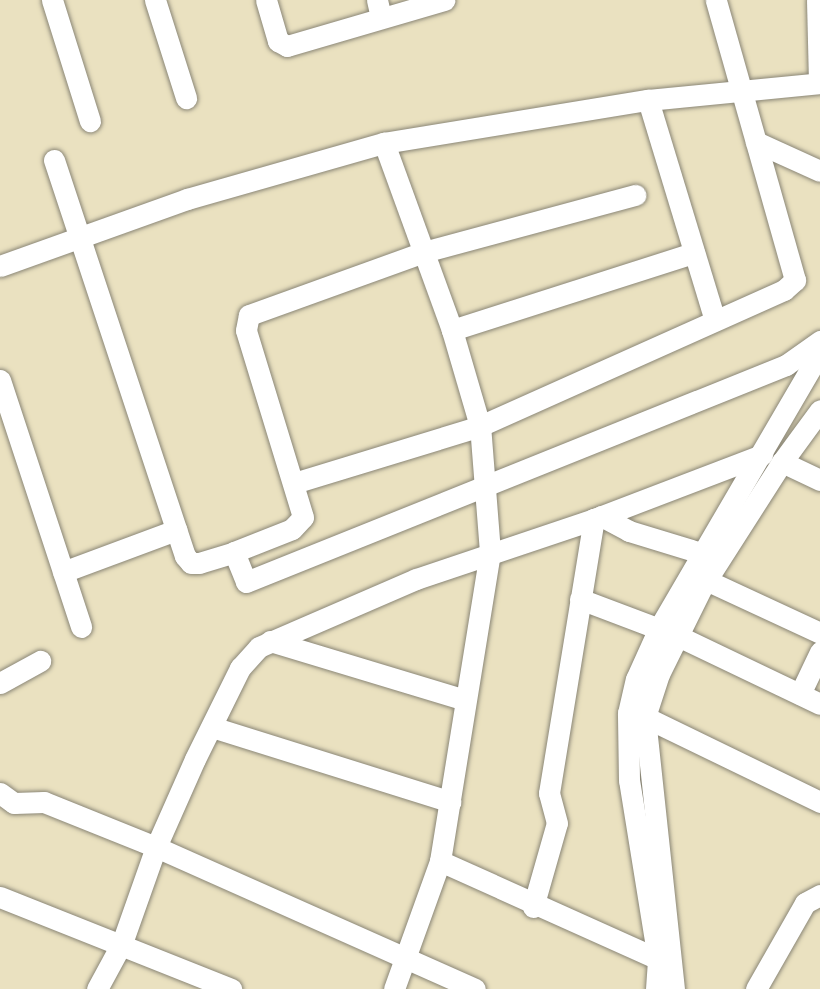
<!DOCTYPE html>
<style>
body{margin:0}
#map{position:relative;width:820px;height:989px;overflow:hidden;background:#eae1c0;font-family:Mali,sans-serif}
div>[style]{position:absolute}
.roads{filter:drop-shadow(0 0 2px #8a8676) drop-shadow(0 0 2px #8a8676)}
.minor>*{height:21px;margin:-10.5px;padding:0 10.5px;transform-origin:10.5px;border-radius:10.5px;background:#fff}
span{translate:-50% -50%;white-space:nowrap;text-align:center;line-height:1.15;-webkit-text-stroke:4.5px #f7f3e8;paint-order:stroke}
</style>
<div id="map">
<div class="roads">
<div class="minor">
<i style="left:52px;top:0;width:127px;rotate:72.6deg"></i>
<i style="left:155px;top:0;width:103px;rotate:72.4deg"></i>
<i style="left:266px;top:0;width:43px;rotate:73.7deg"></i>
<i style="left:278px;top:41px;width:10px;rotate:29deg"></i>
<i style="left:287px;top:46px;width:164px;rotate:-16.3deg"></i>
<i style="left:377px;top:0;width:18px;rotate:77deg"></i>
<i style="left:817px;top:0;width:83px;rotate:88.6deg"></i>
<i style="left:648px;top:100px;width:230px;rotate:73.1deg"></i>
<i style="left:756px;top:142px;width:70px;rotate:24.4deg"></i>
<i style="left:54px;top:160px;width:417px;rotate:71.7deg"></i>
<i style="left:185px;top:556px;width:9px;rotate:49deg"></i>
<i style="left:191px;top:563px;width:8px"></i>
<i style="left:199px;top:563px;width:37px;rotate:-17deg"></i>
<i style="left:234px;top:552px;width:32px;rotate:68deg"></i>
<i style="left:246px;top:582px;width:582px;rotate:-21.89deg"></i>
<i style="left:786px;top:365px;width:42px;rotate:-35.2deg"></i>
<i style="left:0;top:266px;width:199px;rotate:-19.7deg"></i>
<i style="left:187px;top:199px;width:205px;rotate:-15.9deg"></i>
<i style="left:384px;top:143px;width:267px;rotate:-9.3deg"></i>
<i style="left:648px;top:100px;width:173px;rotate:-5.6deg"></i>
<i style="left:452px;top:330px;width:254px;rotate:-17.7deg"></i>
<i style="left:0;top:380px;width:260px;rotate:71.8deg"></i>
<i style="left:782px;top:462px;width:42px;rotate:25.3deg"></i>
<i style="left:294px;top:483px;width:195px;rotate:-17deg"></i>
<i style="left:480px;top:426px;width:100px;rotate:-106.3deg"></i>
<i style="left:452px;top:330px;width:199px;rotate:-110deg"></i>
<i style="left:601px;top:516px;width:32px;rotate:28deg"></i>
<i style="left:629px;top:531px;width:78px;rotate:17deg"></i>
<i style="left:234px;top:552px;width:62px;rotate:-21.6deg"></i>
<i style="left:292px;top:529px;width:16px;rotate:-47deg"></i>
<i style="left:303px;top:517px;width:195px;rotate:-107deg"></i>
<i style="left:246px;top:330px;width:15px;rotate:-79deg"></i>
<i style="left:249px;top:315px;width:186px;rotate:-19.8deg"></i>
<i style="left:424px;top:252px;width:219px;rotate:-15.1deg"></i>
<i style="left:63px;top:572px;width:121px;rotate:-20.4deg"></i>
<i style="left:706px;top:580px;width:126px;rotate:24.9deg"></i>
<i style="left:580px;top:599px;width:105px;rotate:20.7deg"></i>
<i style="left:678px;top:636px;width:157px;rotate:25.6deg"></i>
<i style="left:270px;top:641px;width:204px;rotate:16.8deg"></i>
<i style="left:0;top:683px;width:46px;rotate:-28.8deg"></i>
<i style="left:800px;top:694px;width:47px;rotate:-64.5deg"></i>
<i style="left:633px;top:714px;width:12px;rotate:14deg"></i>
<i style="left:645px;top:717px;width:195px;rotate:25.9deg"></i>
<i style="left:212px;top:727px;width:250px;rotate:17.4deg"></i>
<i style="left:0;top:793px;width:17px;rotate:36deg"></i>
<i style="left:14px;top:803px;width:30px;rotate:-2deg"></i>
<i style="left:44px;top:802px;width:121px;rotate:21.9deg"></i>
<i style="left:156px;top:847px;width:349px;rotate:24deg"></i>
<i style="left:440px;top:861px;width:239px;rotate:24.2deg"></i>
<i style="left:0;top:897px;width:249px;rotate:21.7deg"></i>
<i style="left:533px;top:907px;width:87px;rotate:-74.1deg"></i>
<i style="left:557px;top:823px;width:31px;rotate:-105deg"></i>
<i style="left:549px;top:793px;width:278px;rotate:-80.7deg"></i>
<i style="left:97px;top:989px;width:52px;rotate:-61.5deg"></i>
<i style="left:122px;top:943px;width:102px;rotate:-70.5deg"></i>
<i style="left:156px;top:847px;width:96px;rotate:-66.1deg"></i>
<i style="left:195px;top:759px;width:102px;rotate:-63.7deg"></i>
<i style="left:240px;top:668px;width:28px;rotate:-48deg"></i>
<i style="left:259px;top:647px;width:171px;rotate:-23.4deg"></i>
<i style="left:416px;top:579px;width:188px;rotate:-18.6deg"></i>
<i style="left:594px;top:519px;width:180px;rotate:-20.9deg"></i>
<i style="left:394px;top:989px;width:136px;rotate:-70.2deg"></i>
<i style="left:440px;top:861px;width:313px;rotate:-80.8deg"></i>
<i style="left:490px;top:552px;width:126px;rotate:-94.5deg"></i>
<i style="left:480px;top:426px;width:333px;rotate:-24.1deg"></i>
<i style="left:784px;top:290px;width:15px;rotate:-42deg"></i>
<i style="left:795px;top:280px;width:291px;rotate:-105.8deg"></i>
<i style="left:656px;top:989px;width:30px;rotate:-86deg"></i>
<i style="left:658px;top:959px;width:181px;rotate:-99.2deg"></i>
<i style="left:629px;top:780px;width:67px;rotate:-90.9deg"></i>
<i style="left:628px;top:713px;width:35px;rotate:-77deg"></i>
<i style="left:636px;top:679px;width:56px;rotate:-65.7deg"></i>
<i style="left:659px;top:628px;width:319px;rotate:-59.7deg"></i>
<i style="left:674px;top:989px;width:274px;rotate:-96.1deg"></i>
<i style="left:645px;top:717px;width:45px;rotate:-72deg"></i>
<i style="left:659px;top:674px;width:97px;rotate:-63.7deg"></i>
<i style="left:702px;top:587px;width:148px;rotate:-57.4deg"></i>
<i style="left:782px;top:462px;width:64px;rotate:-53.8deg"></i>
<i style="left:756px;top:989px;width:99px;rotate:-60.3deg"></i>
<i style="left:805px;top:903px;width:17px;rotate:-28deg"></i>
</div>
</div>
</div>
